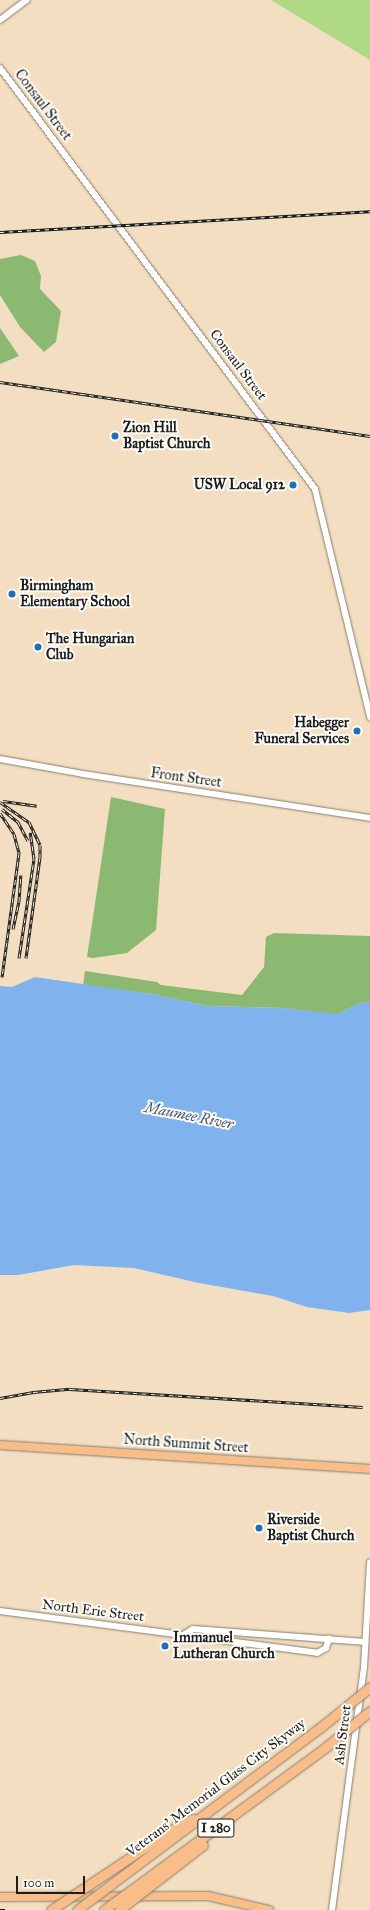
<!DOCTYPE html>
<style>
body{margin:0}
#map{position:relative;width:370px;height:1910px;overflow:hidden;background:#f3dec1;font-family:"IM FELL Great Primer",serif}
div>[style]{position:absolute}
.green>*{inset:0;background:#afd985}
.forest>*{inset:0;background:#8bb972}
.water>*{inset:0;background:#80b2ed}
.roads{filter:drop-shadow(0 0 1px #887d6e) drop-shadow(0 0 1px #887d6e)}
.minor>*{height:6px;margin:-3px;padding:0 3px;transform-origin:3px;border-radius:3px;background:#fff}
.major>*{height:8px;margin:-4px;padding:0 4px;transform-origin:4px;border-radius:4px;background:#f8bd88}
.rail>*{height:3px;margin-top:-1.5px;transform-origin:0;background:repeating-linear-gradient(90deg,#fdfcf7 0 4.5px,#1c1c1c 0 9px);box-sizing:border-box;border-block:1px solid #1c1c1c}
.bridges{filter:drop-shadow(0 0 1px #887d6e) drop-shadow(0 0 1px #887d6e)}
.highway-bridge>*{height:9px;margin:-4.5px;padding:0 4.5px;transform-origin:4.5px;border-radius:4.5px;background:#f8bd88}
.dots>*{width:11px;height:11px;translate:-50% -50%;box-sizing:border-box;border:2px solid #fdfcf7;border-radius:50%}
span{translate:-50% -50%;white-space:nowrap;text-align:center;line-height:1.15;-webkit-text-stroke:4px #fdfcf7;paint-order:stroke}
.shield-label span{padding:1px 3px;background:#fdfcf7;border:1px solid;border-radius:3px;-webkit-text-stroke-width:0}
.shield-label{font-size:13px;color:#1c1c1c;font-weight:700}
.street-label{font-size:14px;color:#1c1c1c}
.poi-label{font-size:14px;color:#1c1c1c;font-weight:700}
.left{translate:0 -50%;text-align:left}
.right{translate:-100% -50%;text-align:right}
.water-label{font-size:15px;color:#445870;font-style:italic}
.scale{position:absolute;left:16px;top:1876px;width:69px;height:18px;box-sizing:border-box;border:2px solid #1c1c1c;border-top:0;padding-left:5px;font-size:12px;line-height:14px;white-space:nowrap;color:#1c1c1c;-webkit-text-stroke:3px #fdfcf7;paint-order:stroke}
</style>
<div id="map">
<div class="green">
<i style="clip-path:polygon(271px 0,370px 0,370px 60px)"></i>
</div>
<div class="forest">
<i style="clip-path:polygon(21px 255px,35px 261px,41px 276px,40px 289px,61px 311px,56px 342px,44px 352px,20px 327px,0 295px,0 259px)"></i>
<i style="clip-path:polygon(0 328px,19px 356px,0 364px)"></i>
<i style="clip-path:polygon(111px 797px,165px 809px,156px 930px,127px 953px,93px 958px,87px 957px)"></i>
<i style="clip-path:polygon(274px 933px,370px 936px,370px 1002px,360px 1003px,338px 1014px,329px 1014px,283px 1008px,207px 1006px,151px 994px,83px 985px,85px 971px,157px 982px,161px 985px,242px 995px,264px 967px,266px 937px)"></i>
</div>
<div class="water">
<i style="clip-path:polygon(35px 977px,151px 994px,207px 1006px,283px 1008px,338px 1014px,360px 1003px,370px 1002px,370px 1310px,349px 1313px,307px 1307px,273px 1296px,199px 1283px,134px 1268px,74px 1265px,18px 1275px,0 1275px,0 986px,12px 987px)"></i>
</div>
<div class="roads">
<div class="minor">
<i style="left:0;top:20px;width:34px;rotate:-37deg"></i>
<i style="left:0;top:68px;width:526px;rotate:53.2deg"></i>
<i style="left:315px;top:489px;width:235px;rotate:76.4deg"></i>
<i style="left:0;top:759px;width:84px;rotate:10.2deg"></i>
<i style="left:83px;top:774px;width:290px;rotate:8.7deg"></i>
<i style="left:0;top:1611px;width:320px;rotate:7.5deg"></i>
<i style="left:317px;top:1653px;width:10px;rotate:-29deg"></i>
<i style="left:326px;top:1648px;width:10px;rotate:-73deg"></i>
<i style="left:183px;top:1635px;width:12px;rotate:-31deg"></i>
<i style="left:193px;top:1629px;width:173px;rotate:4.3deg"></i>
<i style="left:332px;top:1910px;width:245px;rotate:-82.5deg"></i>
<i style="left:364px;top:1667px;width:105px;rotate:-86.7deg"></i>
</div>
<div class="major">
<i style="left:0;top:1445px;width:371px;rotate:3.7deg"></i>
<i style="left:0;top:1897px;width:208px;rotate:-0.3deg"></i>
<i style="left:208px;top:1896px;width:63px;rotate:12.9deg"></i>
</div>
</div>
<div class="rail">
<i style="left:0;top:232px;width:371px;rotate:-3.2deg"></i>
<i style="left:0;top:382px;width:374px;rotate:8.3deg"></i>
<i style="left:3px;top:801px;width:34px;rotate:8deg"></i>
<i style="left:0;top:802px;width:35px;rotate:35deg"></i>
<i style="left:29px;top:822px;width:25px;rotate:64deg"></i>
<i style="left:40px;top:845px;width:12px;rotate:90deg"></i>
<i style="left:40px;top:857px;width:102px;rotate:97.9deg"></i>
<i style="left:2px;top:809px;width:21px;rotate:39deg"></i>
<i style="left:18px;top:822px;width:21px;rotate:62deg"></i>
<i style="left:0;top:813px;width:25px;rotate:56deg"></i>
<i style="left:14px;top:834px;width:20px;rotate:75deg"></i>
<i style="left:19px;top:853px;width:125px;rotate:97.8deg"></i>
<i style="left:13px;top:929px;width:29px;rotate:-78deg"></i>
<i style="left:19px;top:901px;width:26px;rotate:-86deg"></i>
<i style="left:19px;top:958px;width:100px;rotate:-81.4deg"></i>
<i style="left:34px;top:859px;width:27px;rotate:-98deg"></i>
<i style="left:0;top:1398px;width:34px;rotate:-10deg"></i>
<i style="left:33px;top:1392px;width:37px;rotate:-5deg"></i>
<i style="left:70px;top:1389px;width:293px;rotate:3.5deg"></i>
<i style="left:0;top:1910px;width:5px"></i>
</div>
<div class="bridges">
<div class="highway-bridge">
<i style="left:51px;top:1910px;width:157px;rotate:-33.6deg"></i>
<i style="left:182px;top:1823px;width:12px;rotate:-20deg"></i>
<i style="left:77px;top:1910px;width:305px;rotate:-36.9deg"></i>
<i style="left:321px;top:1727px;width:63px;rotate:-39.2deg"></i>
<i style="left:104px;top:1910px;width:277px;rotate:-36.3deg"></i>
<i style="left:327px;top:1746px;width:55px;rotate:-39.1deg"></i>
<i style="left:119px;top:1910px;width:106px;rotate:-37.7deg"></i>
</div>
</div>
<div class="dots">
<i style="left:115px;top:436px;background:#1f6fb2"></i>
<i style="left:293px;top:485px;background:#1f6fb2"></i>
<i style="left:12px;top:594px;background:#1f6fb2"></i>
<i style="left:38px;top:647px;background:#1f6fb2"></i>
<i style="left:357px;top:731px;background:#1f6fb2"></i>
<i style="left:259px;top:1528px;background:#1f6fb2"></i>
<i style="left:165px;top:1646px;background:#1f6fb2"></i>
</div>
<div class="shield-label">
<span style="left:216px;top:1828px">I 280</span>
</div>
<div class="street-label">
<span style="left:43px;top:105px;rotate:53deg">Consaul Street</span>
<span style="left:238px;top:365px;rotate:53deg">Consaul Street</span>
<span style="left:186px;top:778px;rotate:8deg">Front Street</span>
<span style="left:186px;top:1444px;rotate:4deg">North Summit Street</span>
<span style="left:93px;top:1611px;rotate:7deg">North Erie Street</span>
<span style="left:343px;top:1735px;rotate:-83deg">Ash Street</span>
<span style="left:216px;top:1788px;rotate:-37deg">Veterans' Memorial Glass City Skyway</span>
</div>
<div class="poi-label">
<span class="left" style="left:123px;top:436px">Zion Hill<br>Baptist Church</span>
<span class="right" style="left:285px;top:485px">USW Local 912</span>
<span class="left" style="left:20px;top:594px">Birmingham<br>Elementary School</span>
<span class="left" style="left:46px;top:647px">The Hungarian<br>Club</span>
<span class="right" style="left:349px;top:731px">Habegger<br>Funeral Services</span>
<span class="left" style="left:267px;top:1528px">Riverside<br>Baptist Church</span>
<span class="left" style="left:173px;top:1646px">Immanuel<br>Lutheran Church</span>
</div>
<div class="water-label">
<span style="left:189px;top:1116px;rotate:11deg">Maumee River</span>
</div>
<div class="scale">100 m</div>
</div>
